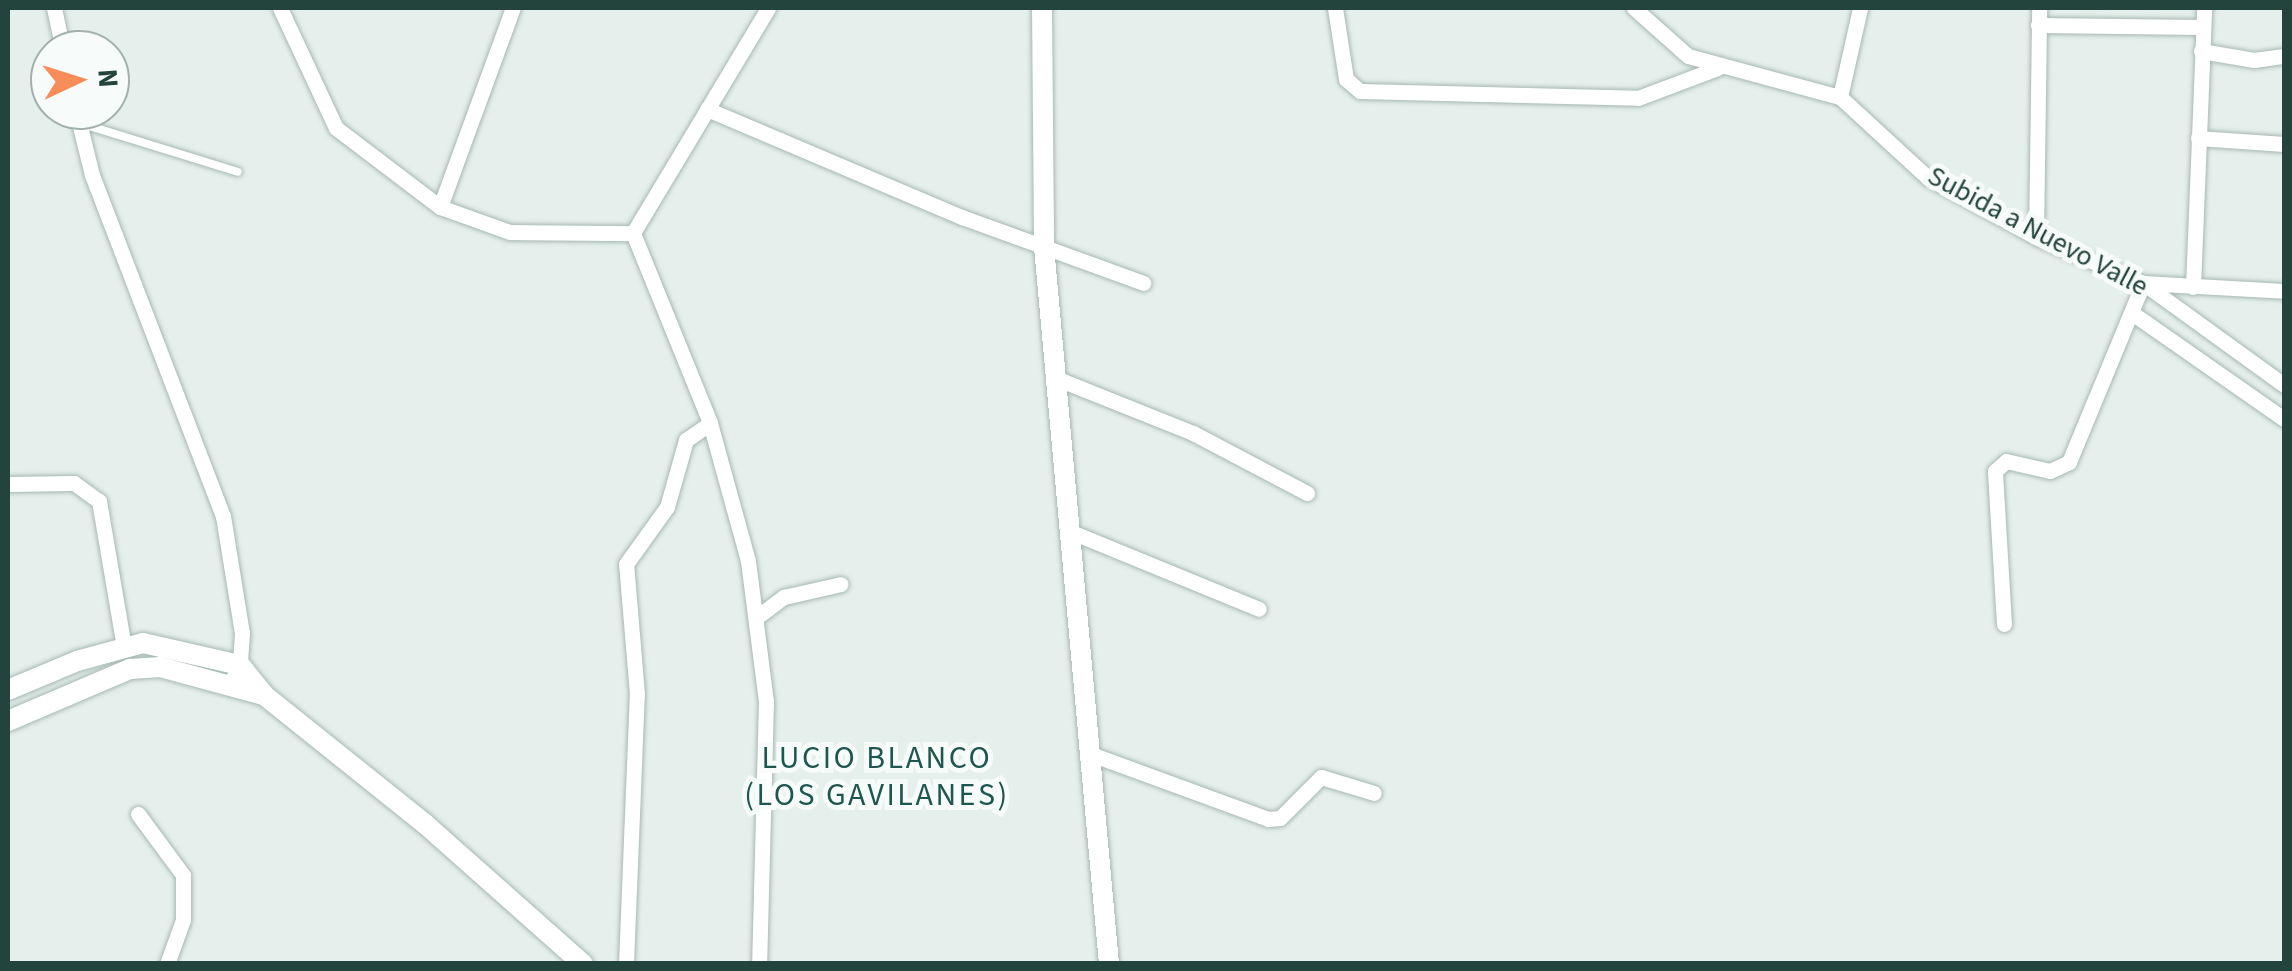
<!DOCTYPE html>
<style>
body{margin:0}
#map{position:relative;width:2292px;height:971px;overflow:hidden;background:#e5efeb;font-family:"Source Sans 3",sans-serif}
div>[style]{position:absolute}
.roads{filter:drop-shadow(0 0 2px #a7b8b3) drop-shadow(0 0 2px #a7b8b3)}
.service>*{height:8px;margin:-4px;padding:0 4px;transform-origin:4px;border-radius:4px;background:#fff}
.minor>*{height:15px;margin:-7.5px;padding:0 7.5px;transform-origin:7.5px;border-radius:7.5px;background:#fff}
.tertiary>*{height:20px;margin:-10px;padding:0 10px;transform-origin:10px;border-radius:10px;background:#fff}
span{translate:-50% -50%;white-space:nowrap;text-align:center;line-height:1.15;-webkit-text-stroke:10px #f7fbf9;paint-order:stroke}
.street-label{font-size:28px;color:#23433d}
.quarter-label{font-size:32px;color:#1d574d;letter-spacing:2.5px}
.frame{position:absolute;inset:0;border:10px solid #23433d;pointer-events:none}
.north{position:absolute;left:30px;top:30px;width:100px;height:100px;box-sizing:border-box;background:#f7fbf9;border:2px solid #a2b1ae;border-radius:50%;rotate:86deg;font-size:28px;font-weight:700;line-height:40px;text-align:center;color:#23433d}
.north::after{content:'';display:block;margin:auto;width:35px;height:45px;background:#f98d59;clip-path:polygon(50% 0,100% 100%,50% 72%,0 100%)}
</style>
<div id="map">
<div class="roads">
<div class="service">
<i style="left:80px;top:123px;width:165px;rotate:17.2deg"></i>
</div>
<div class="minor">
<i style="left:54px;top:8px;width:43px;rotate:77.9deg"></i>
<i style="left:280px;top:8px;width:132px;rotate:65deg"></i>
<i style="left:336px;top:128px;width:131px;rotate:37.2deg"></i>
<i style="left:440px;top:207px;width:74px;rotate:19.7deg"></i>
<i style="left:510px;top:232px;width:123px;rotate:0.5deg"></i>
<i style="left:1335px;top:8px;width:72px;rotate:81.2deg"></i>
<i style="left:1346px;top:79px;width:18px;rotate:41deg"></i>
<i style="left:1360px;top:91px;width:278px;rotate:1.4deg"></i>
<i style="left:1638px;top:98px;width:85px;rotate:-20.6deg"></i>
<i style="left:1634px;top:8px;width:72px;rotate:41.6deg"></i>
<i style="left:1688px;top:56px;width:157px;rotate:15.1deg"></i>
<i style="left:1840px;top:97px;width:120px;rotate:42.6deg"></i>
<i style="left:1928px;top:178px;width:123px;rotate:28.6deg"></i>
<i style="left:2036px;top:237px;width:116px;rotate:23.3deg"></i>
<i style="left:2143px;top:283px;width:174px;rotate:35.9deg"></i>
<i style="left:2038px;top:25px;width:164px;rotate:0.7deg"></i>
<i style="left:2201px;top:51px;width:54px;rotate:9.6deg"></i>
<i style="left:2254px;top:60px;width:30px;rotate:-8deg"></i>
<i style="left:1840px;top:97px;width:91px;rotate:-77.3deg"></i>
<i style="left:707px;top:109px;width:277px;rotate:23deg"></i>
<i style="left:962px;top:217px;width:193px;rotate:20deg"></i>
<i style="left:76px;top:110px;width:67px;rotate:76.2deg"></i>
<i style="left:92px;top:175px;width:365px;rotate:69deg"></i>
<i style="left:223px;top:516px;width:119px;rotate:80.8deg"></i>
<i style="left:242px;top:633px;width:32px;rotate:94deg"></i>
<i style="left:240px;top:665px;width:21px;rotate:118deg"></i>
<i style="left:2198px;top:138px;width:86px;rotate:4deg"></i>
<i style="left:440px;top:207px;width:212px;rotate:-69.9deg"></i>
<i style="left:633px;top:233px;width:205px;rotate:67.9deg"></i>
<i style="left:710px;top:423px;width:143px;rotate:74.6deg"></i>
<i style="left:748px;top:561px;width:141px;rotate:82.7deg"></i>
<i style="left:766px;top:701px;width:263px;rotate:91.5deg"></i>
<i style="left:633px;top:233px;width:262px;rotate:-59deg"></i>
<i style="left:2036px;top:237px;width:229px;rotate:-89.2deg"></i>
<i style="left:2143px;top:283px;width:141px;rotate:3.2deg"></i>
<i style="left:2193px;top:287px;width:279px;rotate:-87.7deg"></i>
<i style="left:2132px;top:313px;width:185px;rotate:34.9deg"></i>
<i style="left:1053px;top:377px;width:151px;rotate:21.8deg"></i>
<i style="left:1193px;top:433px;width:129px;rotate:27.8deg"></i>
<i style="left:8px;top:484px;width:66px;rotate:-0.9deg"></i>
<i style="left:74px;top:483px;width:31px;rotate:36deg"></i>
<i style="left:99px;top:501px;width:148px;rotate:80.3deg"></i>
<i style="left:1069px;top:531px;width:205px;rotate:22.3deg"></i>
<i style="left:757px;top:617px;width:34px;rotate:-37deg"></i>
<i style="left:784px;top:597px;width:58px;rotate:-12.8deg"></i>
<i style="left:2004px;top:624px;width:153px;rotate:-93.4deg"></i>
<i style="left:1995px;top:471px;width:15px;rotate:-42deg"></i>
<i style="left:2006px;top:461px;width:45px;rotate:12.8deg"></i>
<i style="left:2050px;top:471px;width:21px;rotate:-25deg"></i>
<i style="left:2069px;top:462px;width:194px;rotate:-67.5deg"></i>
<i style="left:1088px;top:753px;width:192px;rotate:20.1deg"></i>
<i style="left:1268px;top:819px;width:12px;rotate:-5deg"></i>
<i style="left:1280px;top:818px;width:58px;rotate:-45deg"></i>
<i style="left:1321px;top:777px;width:55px;rotate:16.8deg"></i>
<i style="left:138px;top:814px;width:76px;rotate:53.6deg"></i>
<i style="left:183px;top:875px;width:45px;rotate:90deg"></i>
<i style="left:183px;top:920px;width:47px;rotate:110deg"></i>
<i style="left:626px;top:964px;width:270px;rotate:-87.7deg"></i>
<i style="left:637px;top:694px;width:130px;rotate:-94.8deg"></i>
<i style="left:626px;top:564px;width:70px;rotate:-54.3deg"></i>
<i style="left:667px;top:507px;width:70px;rotate:-74.2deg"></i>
<i style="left:686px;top:440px;width:29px;rotate:-35deg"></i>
</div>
<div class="tertiary">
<i style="left:1042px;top:8px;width:239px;rotate:89.5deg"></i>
<i style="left:1044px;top:247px;width:720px;rotate:84.82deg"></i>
<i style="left:8px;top:690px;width:75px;rotate:-22.8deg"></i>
<i style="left:77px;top:661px;width:68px;rotate:-15.3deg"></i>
<i style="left:143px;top:643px;width:99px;rotate:12.8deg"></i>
<i style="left:240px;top:665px;width:38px;rotate:51deg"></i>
<i style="left:264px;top:695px;width:205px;rotate:38.7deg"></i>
<i style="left:424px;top:823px;width:213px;rotate:41.6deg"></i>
<i style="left:8px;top:721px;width:133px;rotate:-23.1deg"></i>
<i style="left:130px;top:669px;width:30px;rotate:-4deg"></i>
<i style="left:160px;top:667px;width:108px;rotate:15.1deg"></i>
</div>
</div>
<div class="street-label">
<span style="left:2038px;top:231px;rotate:28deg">Subida a Nuevo Valle</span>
</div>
<div class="quarter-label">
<span style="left:877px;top:777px">LUCIO BLANCO<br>(LOS GAVILANES)</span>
</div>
<div class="frame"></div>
<div class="north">N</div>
</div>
